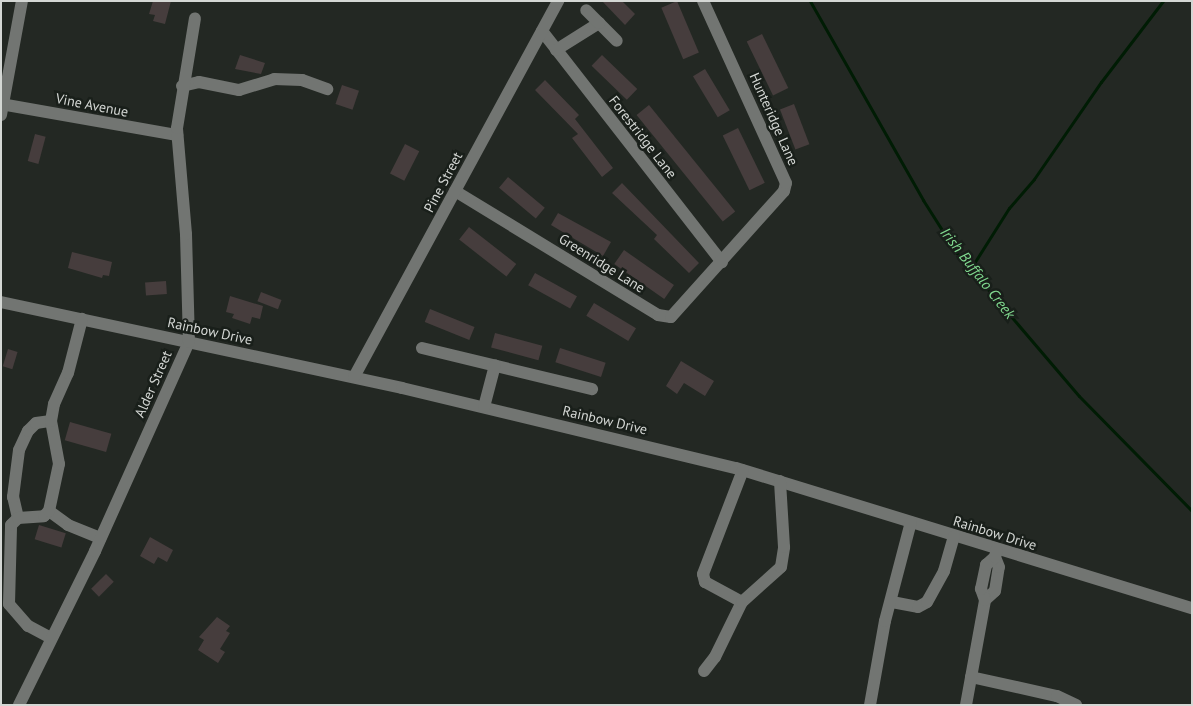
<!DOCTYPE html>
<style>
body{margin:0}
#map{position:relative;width:1193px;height:706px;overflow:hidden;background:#232823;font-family:"PT Sans",sans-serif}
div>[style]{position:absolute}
.stream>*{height:3px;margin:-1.5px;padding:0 1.5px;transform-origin:1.5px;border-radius:1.5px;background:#001c04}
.building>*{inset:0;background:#463d3d;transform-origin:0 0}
.minor>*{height:12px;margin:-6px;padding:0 6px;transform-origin:6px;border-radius:6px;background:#727572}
span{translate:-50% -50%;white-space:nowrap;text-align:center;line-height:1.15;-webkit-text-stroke:5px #191f1a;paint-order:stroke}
.street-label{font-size:14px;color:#d4d7d4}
.water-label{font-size:15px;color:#80d98f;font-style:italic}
.frame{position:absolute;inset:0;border:2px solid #d4d7d4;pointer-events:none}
</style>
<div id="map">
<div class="stream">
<i style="left:810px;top:1px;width:229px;rotate:60.4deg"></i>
<i style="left:923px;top:200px;width:62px;rotate:57.6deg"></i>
<i style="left:956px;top:252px;width:189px;rotate:49.5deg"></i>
<i style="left:1079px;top:396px;width:161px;rotate:45.5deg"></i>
<i style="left:971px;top:268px;width:71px;rotate:-57.7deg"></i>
<i style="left:1009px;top:208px;width:38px;rotate:-49deg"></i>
<i style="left:1034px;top:179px;width:118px;rotate:-55.4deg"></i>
<i style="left:1101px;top:82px;width:102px;rotate:-52.6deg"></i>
</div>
<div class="building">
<i style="clip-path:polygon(153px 1px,171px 1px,165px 24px,153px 21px,155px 15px,149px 14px)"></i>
<i style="clip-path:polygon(602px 1px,622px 1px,635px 14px,625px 25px)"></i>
<i style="left:677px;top:1px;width:56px;height:17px;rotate:67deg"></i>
<i style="left:762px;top:34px;width:60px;height:17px;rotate:64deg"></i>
<i style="clip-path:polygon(240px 55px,265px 63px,261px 74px,235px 69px)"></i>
<i style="left:602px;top:55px;width:49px;height:15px;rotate:44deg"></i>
<i style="left:705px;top:69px;width:48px;height:14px;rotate:59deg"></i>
<i style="clip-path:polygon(545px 80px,579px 115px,575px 119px,613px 168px,602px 177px,572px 138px,578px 134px,535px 90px)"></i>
<i style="left:342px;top:85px;width:18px;height:20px;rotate:19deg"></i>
<i style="left:794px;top:104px;width:43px;height:15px;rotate:69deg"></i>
<i style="left:649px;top:105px;width:137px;height:16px;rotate:51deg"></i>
<i style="left:738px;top:128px;width:61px;height:17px;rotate:64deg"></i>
<i style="left:35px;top:134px;width:11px;height:28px;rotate:15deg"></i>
<i style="left:405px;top:144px;width:16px;height:33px;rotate:27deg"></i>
<i style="left:508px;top:177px;width:48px;height:14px;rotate:40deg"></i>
<i style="clip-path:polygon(622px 183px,699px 263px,689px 273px,654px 239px,657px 235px,612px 193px)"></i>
<i style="clip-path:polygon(558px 213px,611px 242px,603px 256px,551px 225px)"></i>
<i style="left:469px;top:227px;width:60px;height:16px;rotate:38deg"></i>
<i style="left:624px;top:250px;width:61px;height:17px;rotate:35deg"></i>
<i style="clip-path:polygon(72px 252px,112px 262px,109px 276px,103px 275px,102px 278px,68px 268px)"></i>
<i style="left:535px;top:273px;width:48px;height:14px;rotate:29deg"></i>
<i style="left:166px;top:281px;width:13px;height:21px;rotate:86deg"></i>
<i style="left:261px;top:292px;width:22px;height:10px;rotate:21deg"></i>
<i style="clip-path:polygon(230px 296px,263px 306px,260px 319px,252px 317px,250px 324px,232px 318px,234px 314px,226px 312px)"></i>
<i style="left:594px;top:303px;width:49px;height:15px;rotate:31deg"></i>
<i style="left:430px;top:309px;width:48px;height:14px;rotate:22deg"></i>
<i style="left:495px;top:333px;width:49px;height:15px;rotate:15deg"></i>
<i style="left:560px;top:348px;width:48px;height:15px;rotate:18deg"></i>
<i style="left:8px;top:349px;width:10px;height:18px;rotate:17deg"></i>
<i style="clip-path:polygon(681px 361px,714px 381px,705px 396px,684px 383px,677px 394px,666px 386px)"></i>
<i style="left:70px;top:422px;width:43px;height:19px;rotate:16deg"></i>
<i style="left:39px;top:525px;width:28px;height:15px;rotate:17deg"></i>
<i style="clip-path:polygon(150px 537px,173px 550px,167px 562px,158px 557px,154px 564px,140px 556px)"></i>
<i style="left:106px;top:574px;width:11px;height:21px;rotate:45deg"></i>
<i style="clip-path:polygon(217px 617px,230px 626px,226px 631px,230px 633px,220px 649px,225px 652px,218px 663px,198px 650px,204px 640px,199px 637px)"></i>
</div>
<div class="minor">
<i style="left:599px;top:23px;width:25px;rotate:45deg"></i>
<i style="left:542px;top:31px;width:293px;rotate:52.1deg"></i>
<i style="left:556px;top:50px;width:51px;rotate:-32.1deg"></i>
<i style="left:599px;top:23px;width:18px;rotate:-135deg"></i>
<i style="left:182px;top:86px;width:17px;rotate:-13deg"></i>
<i style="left:199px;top:82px;width:41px;rotate:11.3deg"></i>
<i style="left:239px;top:90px;width:37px;rotate:-17deg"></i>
<i style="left:274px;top:79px;width:28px;rotate:2deg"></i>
<i style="left:302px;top:80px;width:27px;rotate:20deg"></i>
<i style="left:1px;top:104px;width:179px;rotate:10deg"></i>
<i style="left:1px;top:115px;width:116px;rotate:-79.6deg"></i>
<i style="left:455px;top:191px;width:238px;rotate:31.4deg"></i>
<i style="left:658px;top:315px;width:13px;rotate:9deg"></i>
<i style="left:671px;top:317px;width:169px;rotate:-48.1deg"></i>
<i style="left:784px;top:191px;width:8px;rotate:-76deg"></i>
<i style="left:786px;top:183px;width:200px;rotate:-114.5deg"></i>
<i style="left:1px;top:302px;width:410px;rotate:12.1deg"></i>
<i style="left:402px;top:388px;width:343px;rotate:13.5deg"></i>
<i style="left:736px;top:468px;width:477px;rotate:17.1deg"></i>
<i style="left:422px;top:348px;width:175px;rotate:13.6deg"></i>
<i style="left:354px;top:377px;width:428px;rotate:-61.5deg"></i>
<i style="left:484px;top:407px;width:43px;rotate:-75.3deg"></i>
<i style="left:49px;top:511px;width:24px;rotate:36deg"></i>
<i style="left:68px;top:525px;width:35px;rotate:22deg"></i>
<i style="left:18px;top:518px;width:22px;rotate:-103deg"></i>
<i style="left:13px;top:497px;width:47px;rotate:-82.7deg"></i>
<i style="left:19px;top:450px;width:21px;rotate:-65deg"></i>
<i style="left:28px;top:431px;width:11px;rotate:-45deg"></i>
<i style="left:36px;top:423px;width:15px;rotate:-8deg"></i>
<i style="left:985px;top:600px;width:13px;rotate:-42deg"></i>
<i style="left:995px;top:591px;width:24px;rotate:-81deg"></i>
<i style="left:999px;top:567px;width:11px;rotate:-112deg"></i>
<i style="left:742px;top:602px;width:42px;rotate:-151.6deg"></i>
<i style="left:705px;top:582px;width:8px;rotate:-104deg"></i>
<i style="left:703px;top:574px;width:111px;rotate:-69deg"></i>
<i style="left:892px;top:602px;width:26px;rotate:11deg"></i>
<i style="left:918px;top:607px;width:10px;rotate:-29deg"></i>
<i style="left:927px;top:602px;width:35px;rotate:-61deg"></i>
<i style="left:944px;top:571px;width:36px;rotate:-74deg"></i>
<i style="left:51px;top:638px;width:26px;rotate:-152deg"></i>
<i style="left:28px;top:626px;width:29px;rotate:-131deg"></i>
<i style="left:9px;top:604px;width:79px;rotate:-88.5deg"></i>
<i style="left:11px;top:525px;width:10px;rotate:-45deg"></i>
<i style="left:18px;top:518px;width:26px;rotate:-4deg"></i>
<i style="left:44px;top:516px;width:7px;rotate:-45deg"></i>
<i style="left:49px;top:511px;width:48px;rotate:-78deg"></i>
<i style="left:59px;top:464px;width:44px;rotate:-100.5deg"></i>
<i style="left:51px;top:421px;width:17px;rotate:-80deg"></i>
<i style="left:54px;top:404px;width:34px;rotate:-66deg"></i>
<i style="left:68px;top:373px;width:56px;rotate:-75.5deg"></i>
<i style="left:704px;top:671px;width:18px;rotate:-52deg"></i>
<i style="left:715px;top:657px;width:61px;rotate:-63.9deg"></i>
<i style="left:742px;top:602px;width:52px;rotate:-41.9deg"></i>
<i style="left:781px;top:567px;width:20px;rotate:-81deg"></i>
<i style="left:784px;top:547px;width:66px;rotate:-93.5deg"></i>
<i style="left:971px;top:677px;width:88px;rotate:12.5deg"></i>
<i style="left:1057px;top:696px;width:21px;rotate:25deg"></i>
<i style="left:19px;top:705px;width:172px;rotate:-63.7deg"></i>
<i style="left:95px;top:551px;width:229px;rotate:-65.8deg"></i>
<i style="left:189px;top:342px;width:108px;rotate:-91.6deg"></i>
<i style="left:186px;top:234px;width:106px;rotate:-94.9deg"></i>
<i style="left:177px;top:128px;width:111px;rotate:-80.7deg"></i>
<i style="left:870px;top:705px;width:85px;rotate:-79.9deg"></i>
<i style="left:885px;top:621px;width:102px;rotate:-75.3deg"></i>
<i style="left:966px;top:705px;width:107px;rotate:-79.7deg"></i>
<i style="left:985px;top:600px;width:12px;rotate:-110deg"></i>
<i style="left:981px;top:589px;width:25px;rotate:-78deg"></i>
<i style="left:986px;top:565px;width:12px;rotate:-42deg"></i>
<i style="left:995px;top:557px;width:8px;rotate:-76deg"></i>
</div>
<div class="street-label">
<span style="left:92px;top:105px;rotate:11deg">Vine Avenue</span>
<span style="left:774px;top:119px;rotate:66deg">Hunteridge Lane</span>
<span style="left:643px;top:137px;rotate:52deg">Forestridge Lane</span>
<span style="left:443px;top:182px;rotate:-62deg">Pine Street</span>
<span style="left:602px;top:263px;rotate:32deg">Greenridge Lane</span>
<span style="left:210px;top:331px;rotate:12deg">Rainbow Drive</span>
<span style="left:153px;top:384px;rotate:-66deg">Alder Street</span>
<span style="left:605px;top:420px;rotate:13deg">Rainbow Drive</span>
<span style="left:995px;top:533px;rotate:17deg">Rainbow Drive</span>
</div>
<div class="water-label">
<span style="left:978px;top:273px;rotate:52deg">Irish Buffalo Creek</span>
</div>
<div class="frame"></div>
</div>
